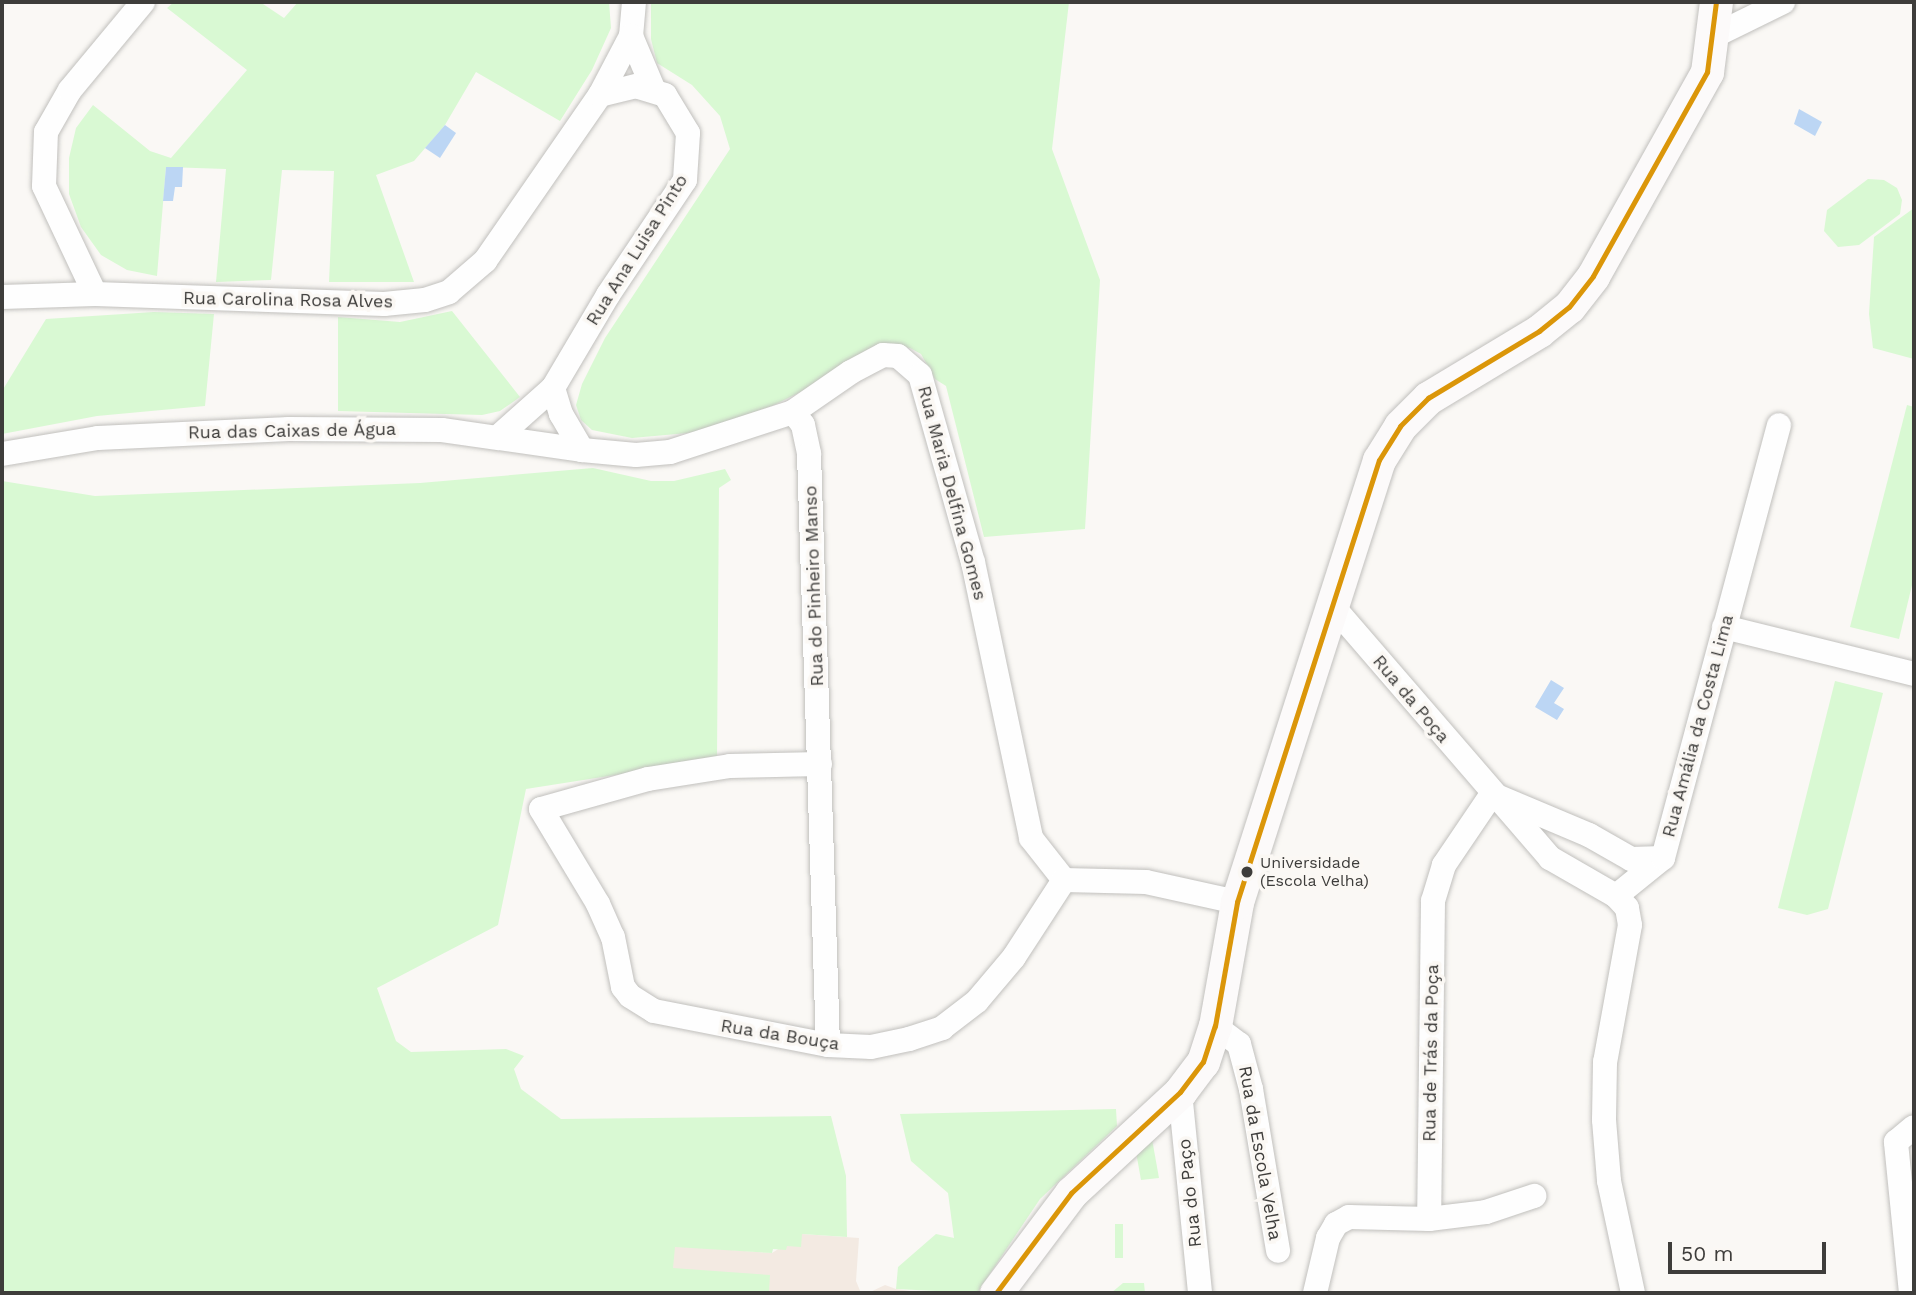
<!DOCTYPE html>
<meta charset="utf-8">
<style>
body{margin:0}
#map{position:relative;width:1916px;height:1295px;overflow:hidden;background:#faf8f5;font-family:"Work Sans",sans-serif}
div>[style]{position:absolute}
.commercial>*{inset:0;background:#f3eae2}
.green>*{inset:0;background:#d9f9d3;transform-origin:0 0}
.water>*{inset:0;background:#bcd6f4}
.roads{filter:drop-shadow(0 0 2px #c1c0bd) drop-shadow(0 0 2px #c1c0bd)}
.street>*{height:24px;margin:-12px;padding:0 12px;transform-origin:12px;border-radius:12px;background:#fefefe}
.secondary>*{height:33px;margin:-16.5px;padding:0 16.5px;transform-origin:16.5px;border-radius:16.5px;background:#fcfafa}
.bus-1>*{height:5px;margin:-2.5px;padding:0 2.5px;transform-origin:2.5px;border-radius:2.5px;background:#db9609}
.dots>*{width:19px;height:19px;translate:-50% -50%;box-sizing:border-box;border:4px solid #fbf8f4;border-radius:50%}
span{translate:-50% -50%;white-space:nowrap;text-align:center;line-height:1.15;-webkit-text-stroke:7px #fbf8f4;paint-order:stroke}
.bus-label{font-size:16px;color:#3e3d3b}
.left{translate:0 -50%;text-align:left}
.street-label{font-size:18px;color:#3e3d3b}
.frame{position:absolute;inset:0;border:4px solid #3e3d3b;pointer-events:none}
.scale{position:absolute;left:1668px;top:1242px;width:158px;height:32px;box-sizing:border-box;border:4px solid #3e3d3b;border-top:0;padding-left:9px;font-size:21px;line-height:24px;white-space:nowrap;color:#3e3d3b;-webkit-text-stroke:5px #fbf8f4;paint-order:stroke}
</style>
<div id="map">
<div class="commercial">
<i style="clip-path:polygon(802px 1234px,859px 1238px,856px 1281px,861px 1293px,610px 1293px,653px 1244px,772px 1253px)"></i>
<i style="clip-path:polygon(885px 1285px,896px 1289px,924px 1293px,868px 1293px)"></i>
</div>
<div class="green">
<i style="clip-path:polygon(174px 2px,260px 2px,284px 18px,298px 2px,609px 2px,611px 28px,592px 70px,560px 121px,476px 72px,445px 125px,414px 161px,376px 175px,414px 282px,329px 282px,334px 171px,282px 170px,271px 280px,216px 282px,226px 169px,166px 167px,157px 276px,127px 270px,101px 255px,81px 227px,69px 194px,69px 158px,76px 128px,93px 105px,150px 151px,171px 158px,247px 70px,167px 8px)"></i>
<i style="clip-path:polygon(651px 2px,1069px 2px,1052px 149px,1100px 280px,1085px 529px,984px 537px,946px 386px,935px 379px,921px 354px,910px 348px,894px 346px,772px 406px,699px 432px,632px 438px,592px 430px,581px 420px,576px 405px,582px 384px,605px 338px,730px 149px,720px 116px,692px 85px,657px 63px,651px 39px)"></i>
<i style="clip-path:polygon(1868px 179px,1884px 180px,1897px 188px,1902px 200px,1900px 214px,1859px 245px,1838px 247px,1824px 231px,1827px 210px)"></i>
<i style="clip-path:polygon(1914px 208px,1914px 359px,1873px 348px,1869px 314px,1874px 237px)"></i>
<i style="clip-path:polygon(452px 311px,520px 397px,500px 411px,482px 415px,338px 411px,338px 317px,400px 322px)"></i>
<i style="clip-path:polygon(154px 312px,214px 314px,205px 406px,97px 416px,2px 434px,2px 391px,46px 319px)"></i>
<i style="clip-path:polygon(1907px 405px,1914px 407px,1914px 577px,1899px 639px,1850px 627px)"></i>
<i style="clip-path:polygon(593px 468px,651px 481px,674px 481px,725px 469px,731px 480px,719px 488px,717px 759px,526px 789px,498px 925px,377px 988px,396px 1041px,411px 1052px,506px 1049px,524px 1056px,514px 1069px,521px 1089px,561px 1119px,831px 1116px,846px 1176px,847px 1237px,802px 1234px,801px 1247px,787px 1246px,786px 1250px,773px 1249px,772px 1253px,675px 1247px,673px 1268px,770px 1275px,769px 1291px,790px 1293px,2px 1293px,2px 481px,95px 496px,420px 483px)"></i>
<i style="clip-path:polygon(1835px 681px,1883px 693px,1828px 909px,1807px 915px,1778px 908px)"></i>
<i style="clip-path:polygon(1116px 1109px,1117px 1126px,1040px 1199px,977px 1293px,896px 1289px,898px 1267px,936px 1234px,954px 1238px,948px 1193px,911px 1161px,900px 1114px)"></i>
<i style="clip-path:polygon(1152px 1139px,1159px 1178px,1141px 1180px,1136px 1152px)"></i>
<i style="left:1115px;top:1224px;width:8px;height:34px"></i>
<i style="clip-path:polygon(1123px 1283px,1144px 1283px,1145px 1293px,1111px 1293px)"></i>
</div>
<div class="water">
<i style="clip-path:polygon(1799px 109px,1822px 122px,1815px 136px,1794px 124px)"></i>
<i style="clip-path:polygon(445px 125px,456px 133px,440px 158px,425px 148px)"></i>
<i style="clip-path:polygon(166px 167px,183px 167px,182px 187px,175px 187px,173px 201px,163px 201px)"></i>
<i style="clip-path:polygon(1551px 680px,1564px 688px,1554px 703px,1564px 709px,1557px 720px,1535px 707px)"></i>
</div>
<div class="roads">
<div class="street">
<i style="left:634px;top:2px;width:34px;rotate:95deg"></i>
<i style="left:631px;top:36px;width:56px;rotate:67.1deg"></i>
<i style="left:1714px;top:36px;width:77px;rotate:-26.2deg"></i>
<i style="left:95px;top:294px;width:119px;rotate:-115.3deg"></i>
<i style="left:44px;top:186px;width:54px;rotate:-87.9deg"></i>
<i style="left:46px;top:132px;width:48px;rotate:-60.3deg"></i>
<i style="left:70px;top:90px;width:114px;rotate:-50.3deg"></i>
<i style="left:2px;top:297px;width:93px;rotate:-1.8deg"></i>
<i style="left:95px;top:294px;width:289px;rotate:2deg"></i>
<i style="left:384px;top:304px;width:41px;rotate:-5.6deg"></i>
<i style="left:425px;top:300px;width:25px;rotate:-18deg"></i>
<i style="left:449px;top:292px;width:48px;rotate:-40.7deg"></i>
<i style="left:485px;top:261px;width:202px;rotate:-55.3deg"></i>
<i style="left:600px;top:95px;width:67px;rotate:-62.3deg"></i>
<i style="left:553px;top:388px;width:27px;rotate:73deg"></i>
<i style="left:561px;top:414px;width:42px;rotate:59.7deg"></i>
<i style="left:793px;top:412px;width:16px;rotate:52deg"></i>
<i style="left:803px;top:425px;width:30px;rotate:78deg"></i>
<i style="left:809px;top:454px;width:591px;rotate:88.16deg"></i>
<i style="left:498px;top:437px;width:74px;rotate:-41.7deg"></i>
<i style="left:553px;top:388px;width:108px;rotate:-59.4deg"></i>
<i style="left:608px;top:295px;width:138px;rotate:-56.2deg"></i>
<i style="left:685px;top:180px;width:47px;rotate:-86.3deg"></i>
<i style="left:688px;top:133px;width:44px;rotate:-121.2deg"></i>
<i style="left:665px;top:95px;width:30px;rotate:-163deg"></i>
<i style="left:636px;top:86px;width:37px;rotate:166deg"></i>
<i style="left:2px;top:454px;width:97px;rotate:-9.5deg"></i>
<i style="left:98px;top:438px;width:191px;rotate:-2.7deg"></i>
<i style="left:289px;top:429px;width:153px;rotate:0.4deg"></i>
<i style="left:442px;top:430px;width:141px;rotate:8.1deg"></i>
<i style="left:582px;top:450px;width:54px;rotate:5.3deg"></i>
<i style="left:636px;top:455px;width:34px;rotate:-5deg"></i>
<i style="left:670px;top:452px;width:129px;rotate:-18deg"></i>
<i style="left:793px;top:412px;width:70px;rotate:-34.6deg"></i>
<i style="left:851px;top:372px;width:36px;rotate:-28deg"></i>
<i style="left:883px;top:355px;width:15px;rotate:4deg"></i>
<i style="left:898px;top:356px;width:29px;rotate:41deg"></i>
<i style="left:920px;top:375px;width:194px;rotate:74.2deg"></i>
<i style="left:973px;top:562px;width:282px;rotate:78.1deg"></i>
<i style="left:1031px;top:838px;width:53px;rotate:51.8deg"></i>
<i style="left:1330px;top:603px;width:337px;rotate:49.2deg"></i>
<i style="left:1550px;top:858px;width:76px;rotate:29.9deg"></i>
<i style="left:1616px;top:896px;width:16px;rotate:47deg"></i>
<i style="left:1627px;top:908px;width:17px;rotate:80deg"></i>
<i style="left:1630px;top:925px;width:139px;rotate:100.3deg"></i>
<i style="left:1605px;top:1062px;width:58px;rotate:91deg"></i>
<i style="left:1604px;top:1120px;width:61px;rotate:85.3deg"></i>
<i style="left:1609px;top:1181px;width:115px;rotate:77.9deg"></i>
<i style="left:1724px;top:627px;width:196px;rotate:13.9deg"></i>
<i style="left:820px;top:764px;width:90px;rotate:178.7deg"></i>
<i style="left:730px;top:766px;width:83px;rotate:171deg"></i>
<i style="left:648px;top:779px;width:111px;rotate:164.3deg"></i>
<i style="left:541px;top:809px;width:111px;rotate:59deg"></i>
<i style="left:598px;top:904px;width:36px;rotate:66deg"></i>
<i style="left:613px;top:937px;width:51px;rotate:78.7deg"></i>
<i style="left:623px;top:987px;width:11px;rotate:52deg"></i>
<i style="left:630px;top:996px;width:28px;rotate:32deg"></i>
<i style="left:654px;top:1011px;width:177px;rotate:11.1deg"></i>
<i style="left:828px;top:1045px;width:43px;rotate:2.7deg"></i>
<i style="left:871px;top:1047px;width:39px;rotate:-12deg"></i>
<i style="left:909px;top:1039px;width:35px;rotate:-18deg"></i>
<i style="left:942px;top:1028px;width:44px;rotate:-37.6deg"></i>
<i style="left:977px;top:1001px;width:57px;rotate:-49.9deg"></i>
<i style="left:1014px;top:957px;width:92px;rotate:-57deg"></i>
<i style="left:1492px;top:794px;width:86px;rotate:124.1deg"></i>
<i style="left:1444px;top:865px;width:38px;rotate:107deg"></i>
<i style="left:1433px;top:901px;width:318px;rotate:90.7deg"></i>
<i style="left:1429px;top:1219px;width:57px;rotate:-7deg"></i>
<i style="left:1486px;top:1212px;width:51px;rotate:-18.4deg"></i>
<i style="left:1499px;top:797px;width:98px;rotate:22.9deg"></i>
<i style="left:1589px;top:835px;width:48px;rotate:29.7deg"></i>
<i style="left:1631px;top:859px;width:32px;rotate:-2deg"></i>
<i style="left:1064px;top:880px;width:82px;rotate:1.4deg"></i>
<i style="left:1146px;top:882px;width:93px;rotate:12.4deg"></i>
<i style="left:1616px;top:896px;width:60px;rotate:-39deg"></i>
<i style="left:1663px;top:858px;width:448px;rotate:-75deg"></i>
<i style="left:1215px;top:1026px;width:30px;rotate:37deg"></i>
<i style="left:1239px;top:1044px;width:47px;rotate:75.1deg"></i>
<i style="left:1251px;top:1089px;width:164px;rotate:80.5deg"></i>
<i style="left:1180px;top:1092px;width:202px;rotate:84.3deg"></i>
<i style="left:1315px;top:1293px;width:57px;rotate:-76.7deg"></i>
<i style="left:1328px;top:1238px;width:16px;rotate:-60deg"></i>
<i style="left:1336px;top:1224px;width:15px;rotate:-28deg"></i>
<i style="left:1349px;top:1217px;width:80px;rotate:1.4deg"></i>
<i style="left:1911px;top:1293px;width:152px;rotate:-95.7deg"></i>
<i style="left:1896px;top:1142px;width:23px;rotate:-40deg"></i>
</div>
<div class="secondary">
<i style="left:996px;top:1293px;width:125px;rotate:-53.1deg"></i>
<i style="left:1071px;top:1193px;width:149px;rotate:-42.8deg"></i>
<i style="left:1180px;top:1092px;width:38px;rotate:-53deg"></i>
<i style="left:1203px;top:1062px;width:38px;rotate:-72deg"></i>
<i style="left:1215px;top:1026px;width:126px;rotate:-79.9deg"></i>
<i style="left:1237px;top:902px;width:464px;rotate:-72.2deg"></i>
<i style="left:1379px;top:460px;width:40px;rotate:-58deg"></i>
<i style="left:1400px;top:426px;width:40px;rotate:-45deg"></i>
<i style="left:1428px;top:398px;width:130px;rotate:-31.1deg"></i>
<i style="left:1539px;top:331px;width:38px;rotate:-39deg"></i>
<i style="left:1569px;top:307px;width:39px;rotate:-52deg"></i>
<i style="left:1593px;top:276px;width:234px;rotate:-60.8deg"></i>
<i style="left:1707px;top:72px;width:71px;rotate:-82.7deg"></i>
</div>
</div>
<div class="bus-1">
<i style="left:996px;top:1293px;width:125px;rotate:-53.1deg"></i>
<i style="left:1071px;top:1193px;width:149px;rotate:-42.8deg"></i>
<i style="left:1180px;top:1092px;width:38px;rotate:-53deg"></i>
<i style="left:1203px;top:1062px;width:38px;rotate:-72deg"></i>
<i style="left:1215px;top:1026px;width:126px;rotate:-79.9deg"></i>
<i style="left:1237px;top:902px;width:464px;rotate:-72.2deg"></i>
<i style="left:1379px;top:460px;width:40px;rotate:-58deg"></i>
<i style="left:1400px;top:426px;width:40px;rotate:-45deg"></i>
<i style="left:1428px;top:398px;width:130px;rotate:-31.1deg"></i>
<i style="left:1539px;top:331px;width:38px;rotate:-39deg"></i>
<i style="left:1569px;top:307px;width:39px;rotate:-52deg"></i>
<i style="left:1593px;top:276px;width:234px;rotate:-60.8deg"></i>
<i style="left:1707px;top:72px;width:71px;rotate:-82.7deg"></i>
</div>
<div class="dots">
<i style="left:1247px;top:872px;background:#3e3d3b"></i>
</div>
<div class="bus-label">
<span class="left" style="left:1260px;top:872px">Universidade<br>(Escola Velha)</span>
</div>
<div class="street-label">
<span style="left:637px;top:250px;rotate:-58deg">Rua Ana Luisa Pinto</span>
<span style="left:288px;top:300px;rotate:1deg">Rua Carolina Rosa Alves</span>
<span style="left:292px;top:431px;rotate:-1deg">Rua das Caixas de Água</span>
<span style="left:952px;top:493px;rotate:75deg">Rua Maria Delfina Gomes</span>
<span style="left:814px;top:586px;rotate:-92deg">Rua do Pinheiro Manso</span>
<span style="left:1411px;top:699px;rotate:50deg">Rua da Poça</span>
<span style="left:1698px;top:726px;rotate:-75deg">Rua Amália da Costa Lima</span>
<span style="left:780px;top:1035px;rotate:9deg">Rua da Bouça</span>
<span style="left:1431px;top:1053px;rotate:-89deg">Rua de Trás da Poça</span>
<span style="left:1260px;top:1153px;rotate:80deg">Rua da Escola Velha</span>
<span style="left:1190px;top:1193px;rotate:-96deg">Rua do Paço</span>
</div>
<div class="frame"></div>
<div class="scale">50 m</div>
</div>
